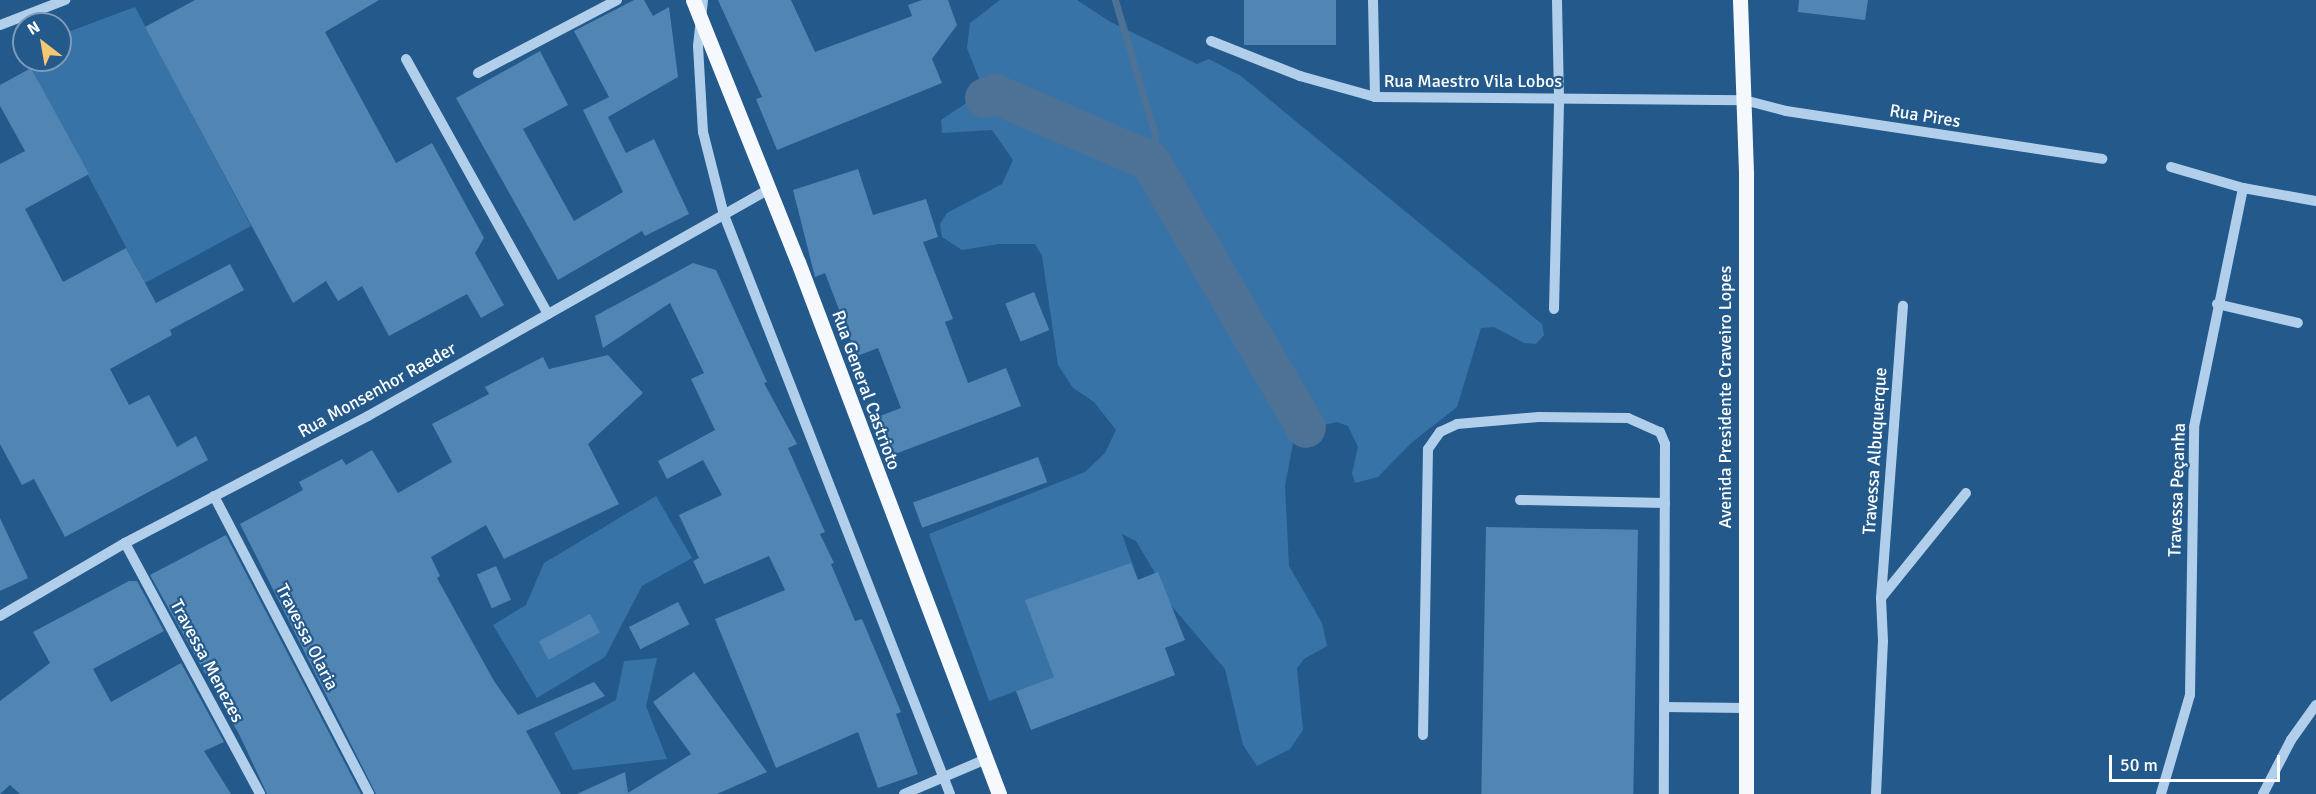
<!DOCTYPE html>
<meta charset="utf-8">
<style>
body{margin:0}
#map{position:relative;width:2316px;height:794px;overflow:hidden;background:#24598b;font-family:Signika,sans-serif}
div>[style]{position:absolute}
.green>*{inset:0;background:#3873a8}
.stream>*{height:7px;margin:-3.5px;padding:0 3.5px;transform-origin:3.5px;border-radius:3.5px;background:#4d7295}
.river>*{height:40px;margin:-20px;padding:0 20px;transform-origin:20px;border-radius:20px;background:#4d7295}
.building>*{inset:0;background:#5085b4;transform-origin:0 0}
.minor>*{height:10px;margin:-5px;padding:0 5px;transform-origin:5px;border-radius:5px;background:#b1cfea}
.major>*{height:15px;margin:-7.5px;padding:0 7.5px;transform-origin:7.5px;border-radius:7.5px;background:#f5f9fe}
span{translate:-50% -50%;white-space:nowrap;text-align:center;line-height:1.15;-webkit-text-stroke:4.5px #24598b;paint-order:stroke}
.street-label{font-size:18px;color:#fff}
.north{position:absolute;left:12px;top:12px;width:60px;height:60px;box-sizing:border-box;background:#24598b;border:2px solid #7c9bb9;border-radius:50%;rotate:329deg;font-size:16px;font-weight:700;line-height:24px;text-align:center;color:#fff}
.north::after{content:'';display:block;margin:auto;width:21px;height:27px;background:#f5c674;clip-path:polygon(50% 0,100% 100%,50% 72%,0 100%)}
.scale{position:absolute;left:2109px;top:755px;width:171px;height:27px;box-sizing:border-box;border:3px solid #fff;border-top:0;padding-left:8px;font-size:18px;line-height:21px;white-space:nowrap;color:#fff;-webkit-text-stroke:4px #24598b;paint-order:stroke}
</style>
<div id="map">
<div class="green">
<i style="clip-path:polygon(evenodd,1000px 0,1077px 0,1109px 21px,1197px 64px,1209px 59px,1241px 76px,1542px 324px,1544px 335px,1536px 344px,1524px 343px,1494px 327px,1481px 328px,1457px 407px,1411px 443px,1378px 477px,1355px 483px,1352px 473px,1358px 447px,1348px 426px,1337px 422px,1324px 425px,1293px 443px,1285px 486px,1289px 566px,1322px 623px,1327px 646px,1304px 659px,1297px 668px,1303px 730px,1290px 749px,1257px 766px,1243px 745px,1225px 669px,1171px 605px,1054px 677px,989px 701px,929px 534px,1085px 472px,1105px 453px,1116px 430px,1094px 402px,1073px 388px,1058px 365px,1042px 256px,1035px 244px,998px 244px,962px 250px,942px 237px,940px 224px,947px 213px,1002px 184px,1013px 160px,992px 130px,942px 133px,941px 120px,980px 94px,980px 81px,967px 48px,970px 23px,1000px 0,1122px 534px,1136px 541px,1155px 573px,1138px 580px,1122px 534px)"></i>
<i style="clip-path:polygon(135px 7px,251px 226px,145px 283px,27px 60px,60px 60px,60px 35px)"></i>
<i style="clip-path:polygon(656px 496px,692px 558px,642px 586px,605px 657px,537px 698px,493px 625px,526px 605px,544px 563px)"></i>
<i style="clip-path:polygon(657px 658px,646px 706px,667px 759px,573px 770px,554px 733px,616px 700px,624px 661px)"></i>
</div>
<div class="stream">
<i style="left:1115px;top:0;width:141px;rotate:73.5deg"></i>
<i style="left:1155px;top:135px;width:26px;rotate:101deg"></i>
</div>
<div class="river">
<i style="left:985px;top:98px;width:11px;rotate:-22deg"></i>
<i style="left:995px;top:94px;width:169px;rotate:23.4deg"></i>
<i style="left:1150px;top:161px;width:309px;rotate:59.7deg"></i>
</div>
<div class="building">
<i style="clip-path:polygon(195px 0,379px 0,325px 32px,396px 163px,432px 143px,484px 238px,475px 253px,504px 305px,481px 318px,467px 294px,389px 336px,362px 286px,338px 301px,326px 281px,293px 303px,145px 27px)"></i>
<i style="clip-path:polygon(634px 0,644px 0,653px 16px,669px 7px,678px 77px,608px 117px,626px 153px,654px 139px,689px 214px,645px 236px,642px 231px,558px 280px,456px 98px,540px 51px,568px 105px,523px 129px,574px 221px,623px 192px,583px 110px,609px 97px,574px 31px)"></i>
<i style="clip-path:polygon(718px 0,791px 0,815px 52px,912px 16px,908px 5px,922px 0,948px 0,957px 25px,932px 59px,942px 83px,777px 150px,756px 99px,762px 97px)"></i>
<i style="left:1244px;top:0;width:92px;height:45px"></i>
<i style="clip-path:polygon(1799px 0,1868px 0,1865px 20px,1798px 12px)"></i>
<i style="clip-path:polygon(31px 68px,89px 174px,25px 209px,63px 282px,126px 248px,156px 303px,230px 264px,244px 290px,170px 330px,172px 335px,110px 369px,129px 405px,149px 395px,177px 447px,196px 436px,208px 460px,65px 537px,34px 479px,22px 485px,0 444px,0 164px,25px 151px,0 106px,0 85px)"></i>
<i style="clip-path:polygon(858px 169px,873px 215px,926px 199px,938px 237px,923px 242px,953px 319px,945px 322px,968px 383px,1006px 368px,1021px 406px,895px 454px,880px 416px,901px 408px,878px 348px,857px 356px,825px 273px,815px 277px,793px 190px)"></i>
<i style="clip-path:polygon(693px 263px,716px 270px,767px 382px,764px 383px,797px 444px,788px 448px,825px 532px,820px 534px,834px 563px,831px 564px,855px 621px,862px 619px,901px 712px,896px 714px,918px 774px,878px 788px,858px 732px,776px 768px,715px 619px,785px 590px,769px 556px,704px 584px,693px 561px,699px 558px,679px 515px,722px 495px,703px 460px,667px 479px,658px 461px,715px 430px,691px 379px,704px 373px,670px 303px,603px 348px,595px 316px)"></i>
<i style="left:1034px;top:292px;width:41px;height:31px;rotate:68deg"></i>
<i style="clip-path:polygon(608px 355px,643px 393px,588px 444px,619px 504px,504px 559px,486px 525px,431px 557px,440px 576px,437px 578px,494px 681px,518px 715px,594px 682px,605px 696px,526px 731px,561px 794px,376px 794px,240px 524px,303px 490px,299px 482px,342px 459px,346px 465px,372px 450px,398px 493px,452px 462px,432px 424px,489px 394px,485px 387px,543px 357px,549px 369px)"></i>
<i style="left:1038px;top:457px;width:27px;height:133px;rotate:70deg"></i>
<i style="clip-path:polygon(0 518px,28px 578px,0 591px)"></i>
<i style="left:1486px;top:527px;width:152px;height:267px;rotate:1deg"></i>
<i style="clip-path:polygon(226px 535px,361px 794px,267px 794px,240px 736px,150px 575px)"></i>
<i style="clip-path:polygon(1131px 563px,1138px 580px,1158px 572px,1185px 640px,1165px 648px,1175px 675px,1031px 730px,1016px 691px,1054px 677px,1025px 600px)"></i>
<i style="left:496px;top:566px;width:37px;height:21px;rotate:66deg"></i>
<i style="clip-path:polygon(129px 581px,137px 581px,164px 631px,93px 669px,111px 702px,181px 663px,224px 742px,204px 751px,231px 794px,20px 794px,10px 785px,0 794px,0 701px,50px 663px,33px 632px)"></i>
<i style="left:678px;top:602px;width:25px;height:55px;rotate:63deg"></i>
<i style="left:590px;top:614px;width:21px;height:58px;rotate:62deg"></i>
<i style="clip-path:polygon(694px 672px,767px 772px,717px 794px,577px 794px,625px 772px,628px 793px,691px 754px,653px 702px)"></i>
</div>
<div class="minor">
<i style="left:703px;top:0;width:46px;rotate:96.2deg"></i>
<i style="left:698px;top:46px;width:86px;rotate:86.7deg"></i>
<i style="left:703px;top:132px;width:86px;rotate:75.8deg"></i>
<i style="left:724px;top:215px;width:622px;rotate:68.68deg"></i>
<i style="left:1373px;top:0;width:97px;rotate:88.8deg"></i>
<i style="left:0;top:25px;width:70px;rotate:-21deg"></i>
<i style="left:1211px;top:41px;width:96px;rotate:21.5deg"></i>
<i style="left:1300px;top:76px;width:78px;rotate:15.6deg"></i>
<i style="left:1375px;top:97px;width:369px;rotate:0.5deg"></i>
<i style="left:1744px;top:100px;width:43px;rotate:14.7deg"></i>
<i style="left:1786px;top:111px;width:320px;rotate:8.6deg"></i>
<i style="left:406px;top:59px;width:292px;rotate:60.9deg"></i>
<i style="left:478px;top:73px;width:157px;rotate:-27.7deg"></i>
<i style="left:2171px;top:167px;width:75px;rotate:16.3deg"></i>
<i style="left:2243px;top:188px;width:74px;rotate:10.1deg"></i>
<i style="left:2217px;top:304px;width:83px;rotate:13.2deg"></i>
<i style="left:1554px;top:309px;width:212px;rotate:-88.6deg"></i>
<i style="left:1559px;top:97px;width:97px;rotate:-91.2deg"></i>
<i style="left:214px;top:496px;width:336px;rotate:62.5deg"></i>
<i style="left:1520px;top:500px;width:145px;rotate:1.2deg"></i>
<i style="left:125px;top:543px;width:285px;rotate:61.7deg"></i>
<i style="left:1881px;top:598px;width:293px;rotate:-85.7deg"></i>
<i style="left:0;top:616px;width:145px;rotate:-30.3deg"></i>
<i style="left:125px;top:543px;width:274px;rotate:-27.6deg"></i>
<i style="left:368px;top:416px;width:459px;rotate:-29.5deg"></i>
<i style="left:1664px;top:707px;width:82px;rotate:0.7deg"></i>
<i style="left:1423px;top:735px;width:286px;rotate:-89deg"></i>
<i style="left:1428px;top:449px;width:21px;rotate:-55deg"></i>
<i style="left:1440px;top:432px;width:19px;rotate:-25deg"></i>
<i style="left:1457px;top:424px;width:82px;rotate:-4.9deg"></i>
<i style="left:1539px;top:417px;width:89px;rotate:0.6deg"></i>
<i style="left:1628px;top:418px;width:35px;rotate:24deg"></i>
<i style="left:1660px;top:432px;width:13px;rotate:67deg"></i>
<i style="left:1665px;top:444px;width:350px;rotate:90.2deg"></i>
<i style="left:904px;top:794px;width:89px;rotate:-23.1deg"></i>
<i style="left:1876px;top:794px;width:153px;rotate:-87.4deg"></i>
<i style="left:1883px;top:641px;width:43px;rotate:-92.7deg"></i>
<i style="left:1881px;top:598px;width:135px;rotate:-51deg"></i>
<i style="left:2161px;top:794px;width:103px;rotate:-73.7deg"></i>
<i style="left:2190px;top:695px;width:268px;rotate:-89.1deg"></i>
<i style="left:2194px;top:427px;width:244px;rotate:-78.4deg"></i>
<i style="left:2263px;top:794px;width:61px;rotate:-62.6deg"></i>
<i style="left:2291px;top:740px;width:43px;rotate:-54.5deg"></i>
</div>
<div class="major">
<i style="left:693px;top:0;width:282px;rotate:68.2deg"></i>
<i style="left:798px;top:262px;width:569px;rotate:69.3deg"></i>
<i style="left:1740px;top:0;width:174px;rotate:88deg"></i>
<i style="left:1746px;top:174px;width:620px;rotate:90deg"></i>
</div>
<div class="street-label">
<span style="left:1473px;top:81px">Rua Maestro Vila Lobos</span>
<span style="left:1925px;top:116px;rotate:9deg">Rua Pires</span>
<span style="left:377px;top:390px;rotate:-29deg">Rua Monsenhor Raeder</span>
<span style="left:866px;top:390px;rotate:70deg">Rua General Castrioto</span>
<span style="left:1725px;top:397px;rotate:-90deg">Avenida Presidente Craveiro Lopes</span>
<span style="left:1875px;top:451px;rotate:-86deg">Travessa Albuquerque</span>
<span style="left:2177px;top:490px;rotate:-88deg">Travessa Peçanha</span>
<span style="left:307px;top:637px;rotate:63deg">Travessa Olaria</span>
<span style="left:207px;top:661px;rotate:62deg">Travessa Menezes</span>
</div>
<div class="north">N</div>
<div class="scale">50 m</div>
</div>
